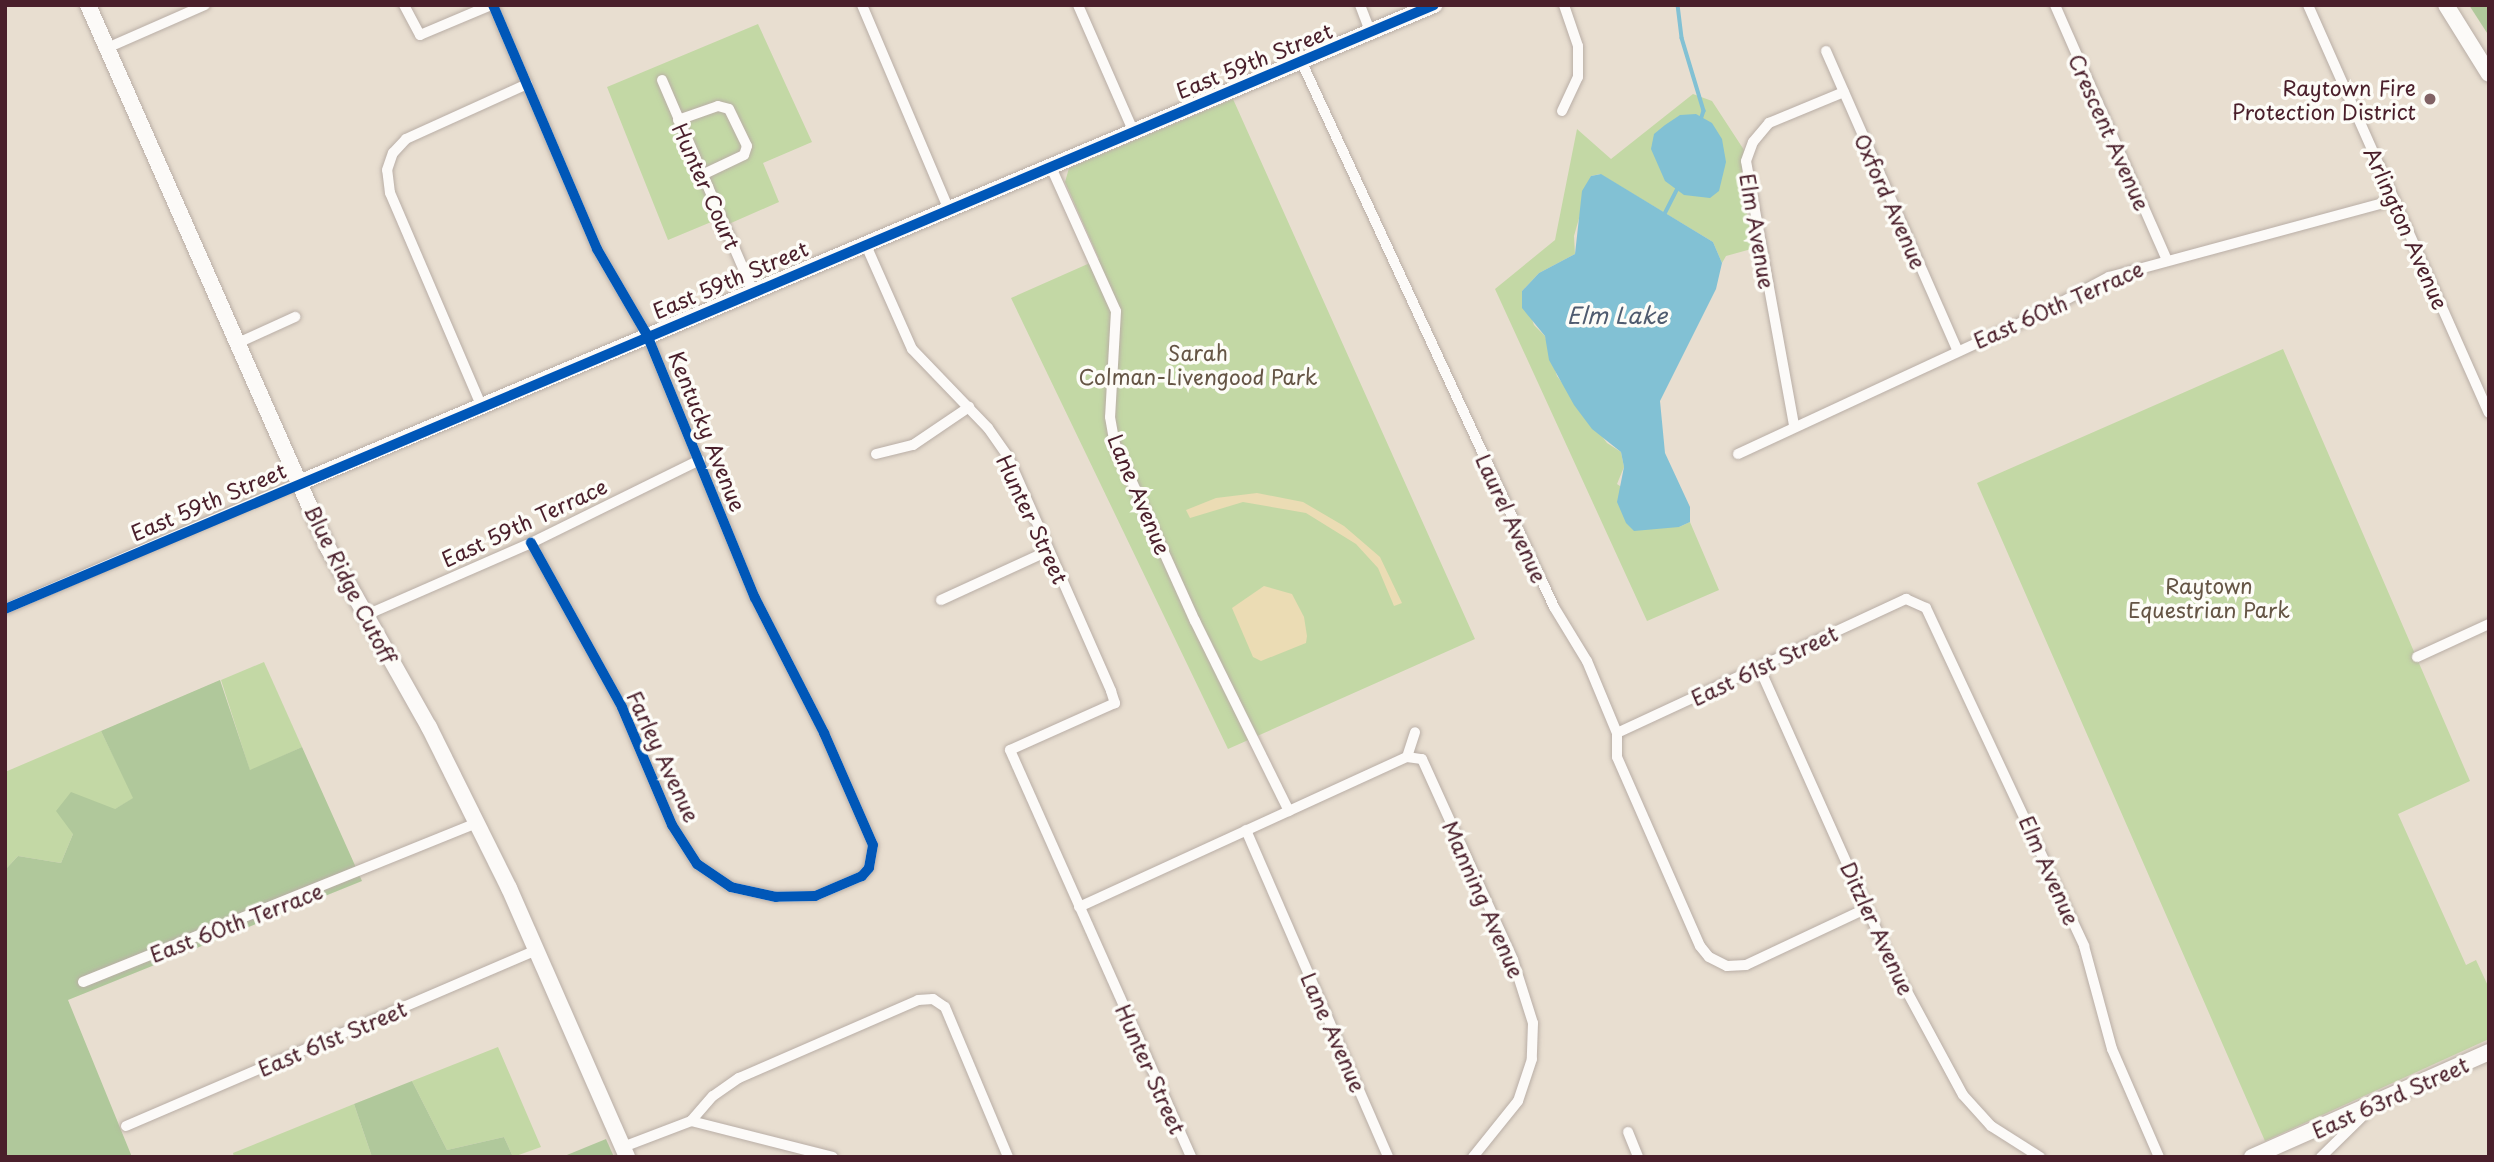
<!DOCTYPE html>
<style>
body{margin:0}
#map{position:relative;width:2494px;height:1162px;overflow:hidden;background:#e8ded0;font-family:"Playpen Sans",sans-serif}
div>[style]{position:absolute}
.green>*{inset:0;background:#c3d8a5}
.forest>*{inset:0;background:#b0c89b}
.sand>*{inset:0;background:#ebdcb4}
.water>*{inset:0;background:#82c1d4}
.stream>*{height:3.5px;margin:-1.75px;padding:0 1.75px;transform-origin:1.75px;border-radius:1.75px;background:#82c1d4}
.roads{filter:drop-shadow(0 0 2px #b9aea6) drop-shadow(0 0 2px #b9aea6)}
.street>*{height:10px;margin:-5px;padding:0 5px;transform-origin:5px;border-radius:5px;background:#fcfaf8}
.secondary>*{height:16px;margin:-8px;padding:0 8px;transform-origin:8px;border-radius:8px;background:#fcfaf8}
.cycleway>*{height:10px;margin:-5px;padding:0 5px;transform-origin:5px;border-radius:5px;background:#0057b8}
.dots>*{width:19px;height:19px;translate:-50% -50%;box-sizing:border-box;border:4px solid #fdfcf7;border-radius:50%}
span{translate:-50% -50%;white-space:nowrap;text-align:center;line-height:1.15;-webkit-text-stroke:7px #fdfcf7;paint-order:stroke}
.street-label{font-size:21px;color:#4a1f2b}
.poi-label{font-size:21px;color:#4a1f2b}
.right{translate:-100% -50%;text-align:right}
.park-label{font-size:21px;color:#655545}
.water-label{font-size:23px;color:#4f5b6f;font-style:italic}
.frame{position:absolute;inset:0;border:7px solid #4a1f2b;pointer-events:none}
</style>
<div id="map">
<div class="green">
<i style="clip-path:polygon(758px 24px,812px 142px,763px 163px,779px 202px,731px 223px,716px 220px,668px 240px,607px 87px)"></i>
<i style="clip-path:polygon(1693px 94px,1712px 101px,1744px 150px,1741px 188px,1755px 248px,1726px 256px,1722px 263px,1713px 242px,1600px 174px,1591px 176px,1574px 236px,1575px 254px,1539px 273px,1522px 291px,1534px 325px,1545px 336px,1557px 376px,1607px 443px,1621px 452px,1624px 467px,1617px 484px,1679px 527px,1690px 522px,1719px 590px,1647px 621px,1495px 289px,1555px 240px,1577px 129px,1611px 159px)"></i>
<i style="clip-path:polygon(1233px 99px,1475px 639px,1228px 749px,1011px 298px,1099px 259px,1065px 182px,1069px 168px)"></i>
<i style="clip-path:polygon(2283px 349px,2470px 781px,2398px 814px,2466px 965px,2476px 960px,2489px 988px,2489px 1039px,2265px 1141px,1977px 483px)"></i>
<i style="clip-path:polygon(264px 662px,302px 747px,250px 771px,221px 680px)"></i>
<i style="clip-path:polygon(101px 731px,134px 798px,73px 834px,61px 863px,18px 856px,5px 870px,5px 772px)"></i>
<i style="clip-path:polygon(498px 1047px,541px 1147px,513px 1157px,504px 1137px,447px 1150px,412px 1081px)"></i>
<i style="clip-path:polygon(354px 1104px,372px 1157px,234px 1157px,233px 1153px)"></i>
</div>
<div class="forest">
<i style="clip-path:polygon(2469px 5px,2489px 5px,2489px 36px)"></i>
<i style="clip-path:polygon(220px 680px,250px 770px,302px 747px,362px 881px,68px 1000px,132px 1157px,5px 1157px,5px 870px,18px 856px,61px 863px,73px 834px,56px 811px,71px 792px,115px 809px,133px 798px,101px 731px)"></i>
<i style="clip-path:polygon(412px 1081px,447px 1150px,504px 1137px,513px 1157px,372px 1157px,354px 1104px)"></i>
<i style="clip-path:polygon(606px 1139px,614px 1157px,562px 1157px)"></i>
</div>
<div class="sand">
<i style="clip-path:polygon(1257px 493px,1303px 502px,1344px 526px,1380px 557px,1402px 603px,1394px 606px,1378px 568px,1356px 544px,1306px 513px,1243px 502px,1190px 518px,1186px 510px,1216px 498px)"></i>
<i style="clip-path:polygon(1264px 586px,1292px 594px,1304px 617px,1307px 636px,1306px 643px,1261px 661px,1253px 657px,1232px 608px)"></i>
</div>
<div class="water">
<i style="clip-path:polygon(1696px 114px,1712px 123px,1722px 139px,1726px 162px,1719px 191px,1710px 198px,1684px 195px,1665px 181px,1651px 149px,1654px 134px,1665px 125px,1680px 115px)"></i>
<i style="clip-path:polygon(1601px 174px,1713px 242px,1722px 263px,1716px 289px,1660px 401px,1665px 453px,1690px 507px,1690px 522px,1679px 527px,1634px 531px,1626px 523px,1617px 502px,1624px 467px,1621px 452px,1592px 429px,1574px 405px,1549px 360px,1545px 336px,1522px 308px,1522px 291px,1539px 273px,1575px 254px,1582px 191px,1591px 176px)"></i>
</div>
<div class="stream">
<i style="left:1678px;top:5px;width:33px;rotate:83deg"></i>
<i style="left:1682px;top:38px;width:76px;rotate:73.2deg"></i>
<i style="left:1704px;top:111px;width:6px;rotate:108deg"></i>
<i style="left:1665px;top:213px;width:27px;rotate:-63deg"></i>
</div>
<div class="roads">
<div class="street">
<i style="left:404px;top:5px;width:34px;rotate:62deg"></i>
<i style="left:420px;top:35px;width:77px;rotate:-22.9deg"></i>
<i style="left:493px;top:5px;width:265px;rotate:66.9deg"></i>
<i style="left:597px;top:249px;width:99px;rotate:59.8deg"></i>
<i style="left:647px;top:335px;width:284px;rotate:67.7deg"></i>
<i style="left:755px;top:598px;width:152px;rotate:62.9deg"></i>
<i style="left:824px;top:733px;width:122px;rotate:66.4deg"></i>
<i style="left:873px;top:845px;width:23px;rotate:100deg"></i>
<i style="left:869px;top:868px;width:11px;rotate:131deg"></i>
<i style="left:862px;top:876px;width:51px;rotate:156.9deg"></i>
<i style="left:815px;top:896px;width:39px;rotate:179deg"></i>
<i style="left:776px;top:897px;width:46px;rotate:-167.5deg"></i>
<i style="left:731px;top:887px;width:41px;rotate:-145.9deg"></i>
<i style="left:697px;top:864px;width:46px;rotate:-122.7deg"></i>
<i style="left:672px;top:825px;width:128px;rotate:-113deg"></i>
<i style="left:622px;top:707px;width:188px;rotate:-119deg"></i>
<i style="left:862px;top:5px;width:220px;rotate:67deg"></i>
<i style="left:1078px;top:5px;width:137px;rotate:66.3deg"></i>
<i style="left:1360px;top:5px;width:30px;rotate:69deg"></i>
<i style="left:2055px;top:5px;width:276px;rotate:66.3deg"></i>
<i style="left:2308px;top:5px;width:446px;rotate:66.1deg"></i>
<i style="left:107px;top:48px;width:107px;rotate:-23.7deg"></i>
<i style="left:1826px;top:51px;width:326px;rotate:66.3deg"></i>
<i style="left:1302px;top:63px;width:600px;rotate:65.14deg"></i>
<i style="left:1554px;top:607px;width:63px;rotate:58.6deg"></i>
<i style="left:1587px;top:661px;width:78px;rotate:67.4deg"></i>
<i style="left:1617px;top:733px;width:24px;rotate:90deg"></i>
<i style="left:1617px;top:757px;width:206px;rotate:66.3deg"></i>
<i style="left:1700px;top:946px;width:14px;rotate:51deg"></i>
<i style="left:1709px;top:957px;width:20px;rotate:27deg"></i>
<i style="left:1727px;top:966px;width:19px;rotate:-3deg"></i>
<i style="left:1746px;top:965px;width:134px;rotate:-25.2deg"></i>
<i style="left:662px;top:80px;width:230px;rotate:66.7deg"></i>
<i style="left:1562px;top:111px;width:38px;rotate:-65deg"></i>
<i style="left:1578px;top:77px;width:31px;rotate:-90deg"></i>
<i style="left:1578px;top:46px;width:43px;rotate:-108.9deg"></i>
<i style="left:678px;top:120px;width:42px;rotate:-19.3deg"></i>
<i style="left:718px;top:106px;width:11px;rotate:15deg"></i>
<i style="left:729px;top:109px;width:41px;rotate:64.1deg"></i>
<i style="left:747px;top:146px;width:9px;rotate:108deg"></i>
<i style="left:744px;top:155px;width:44px;rotate:154.6deg"></i>
<i style="left:1050px;top:165px;width:160px;rotate:65.7deg"></i>
<i style="left:1116px;top:311px;width:106px;rotate:93.2deg"></i>
<i style="left:1110px;top:417px;width:27px;rotate:80deg"></i>
<i style="left:1115px;top:444px;width:194px;rotate:65.7deg"></i>
<i style="left:1195px;top:621px;width:212px;rotate:63.7deg"></i>
<i style="left:865px;top:243px;width:116px;rotate:66.1deg"></i>
<i style="left:912px;top:349px;width:110px;rotate:46.1deg"></i>
<i style="left:988px;top:428px;width:35px;rotate:55deg"></i>
<i style="left:1008px;top:457px;width:256px;rotate:66.2deg"></i>
<i style="left:1111px;top:691px;width:13px;rotate:72deg"></i>
<i style="left:1115px;top:703px;width:115px;rotate:155.9deg"></i>
<i style="left:1010px;top:750px;width:445px;rotate:66deg"></i>
<i style="left:238px;top:343px;width:63px;rotate:-24.5deg"></i>
<i style="left:481px;top:405px;width:231px;rotate:-113.2deg"></i>
<i style="left:390px;top:193px;width:23px;rotate:-97deg"></i>
<i style="left:387px;top:170px;width:18px;rotate:-71deg"></i>
<i style="left:393px;top:153px;width:19px;rotate:-47deg"></i>
<i style="left:406px;top:139px;width:133px;rotate:-24.4deg"></i>
<i style="left:1794px;top:425px;width:268px;rotate:-100.3deg"></i>
<i style="left:1746px;top:161px;width:20px;rotate:-70deg"></i>
<i style="left:1753px;top:142px;width:25px;rotate:-50deg"></i>
<i style="left:1769px;top:123px;width:81px;rotate:-22.5deg"></i>
<i style="left:876px;top:454px;width:38px;rotate:-14deg"></i>
<i style="left:913px;top:445px;width:68px;rotate:-34.2deg"></i>
<i style="left:1738px;top:454px;width:332px;rotate:-24.9deg"></i>
<i style="left:2039px;top:314px;width:79px;rotate:-27.9deg"></i>
<i style="left:2109px;top:277px;width:295px;rotate:-15.1deg"></i>
<i style="left:941px;top:600px;width:118px;rotate:-24.6deg"></i>
<i style="left:5px;top:609px;width:320px;rotate:-23.2deg"></i>
<i style="left:364px;top:616px;width:182px;rotate:-23.6deg"></i>
<i style="left:531px;top:543px;width:188px;rotate:-26.2deg"></i>
<i style="left:2417px;top:657px;width:79px;rotate:-24.6deg"></i>
<i style="left:1759px;top:667px;width:321px;rotate:65.9deg"></i>
<i style="left:1890px;top:960px;width:153px;rotate:61.6deg"></i>
<i style="left:1963px;top:1095px;width:42px;rotate:47.9deg"></i>
<i style="left:1991px;top:1126px;width:58px;rotate:32.3deg"></i>
<i style="left:1617px;top:733px;width:319px;rotate:-24.9deg"></i>
<i style="left:1906px;top:599px;width:22px;rotate:24deg"></i>
<i style="left:1926px;top:608px;width:373px;rotate:64.9deg"></i>
<i style="left:2084px;top:946px;width:107px;rotate:74.8deg"></i>
<i style="left:2112px;top:1049px;width:118px;rotate:66.5deg"></i>
<i style="left:1407px;top:757px;width:15px;rotate:8deg"></i>
<i style="left:1422px;top:759px;width:221px;rotate:65.6deg"></i>
<i style="left:1513px;top:960px;width:66px;rotate:72.4deg"></i>
<i style="left:1533px;top:1023px;width:36px;rotate:92deg"></i>
<i style="left:1532px;top:1059px;width:44px;rotate:108.4deg"></i>
<i style="left:1518px;top:1101px;width:72px;rotate:128.8deg"></i>
<i style="left:1246px;top:830px;width:357px;rotate:66.5deg"></i>
<i style="left:1079px;top:907px;width:361px;rotate:-24.6deg"></i>
<i style="left:1407px;top:757px;width:26px;rotate:-72deg"></i>
<i style="left:83px;top:982px;width:425px;rotate:-22deg"></i>
<i style="left:691px;top:1121px;width:146px;rotate:14.2deg"></i>
<i style="left:126px;top:1126px;width:447px;rotate:-23.2deg"></i>
<i style="left:1628px;top:1132px;width:27px;rotate:68deg"></i>
<i style="left:623px;top:1147px;width:73px;rotate:-20.9deg"></i>
<i style="left:691px;top:1121px;width:33px;rotate:-49deg"></i>
<i style="left:713px;top:1096px;width:32px;rotate:-35deg"></i>
<i style="left:739px;top:1078px;width:195px;rotate:-23.5deg"></i>
<i style="left:918px;top:1000px;width:15px;rotate:-4deg"></i>
<i style="left:933px;top:999px;width:14px;rotate:34deg"></i>
<i style="left:945px;top:1007px;width:163px;rotate:67.2deg"></i>
<i style="left:2321px;top:1157px;width:70px;rotate:-44.4deg"></i>
</div>
<div class="secondary">
<i style="left:88px;top:5px;width:594px;rotate:66.16deg"></i>
<i style="left:328px;top:548px;width:206px;rotate:60.6deg"></i>
<i style="left:429px;top:727px;width:180px;rotate:63.6deg"></i>
<i style="left:509px;top:888px;width:294px;rotate:66.3deg"></i>
<i style="left:2446px;top:5px;width:81px;rotate:58.1deg"></i>
<i style="left:299px;top:483px;width:1232px;rotate:-22.84deg"></i>
<i style="left:2252px;top:1157px;width:259px;rotate:-23.9deg"></i>
</div>
</div>
<div class="cycleway">
<i style="left:493px;top:5px;width:265px;rotate:66.9deg"></i>
<i style="left:597px;top:249px;width:99px;rotate:59.8deg"></i>
<i style="left:647px;top:335px;width:284px;rotate:67.7deg"></i>
<i style="left:755px;top:598px;width:152px;rotate:62.9deg"></i>
<i style="left:824px;top:733px;width:122px;rotate:66.4deg"></i>
<i style="left:873px;top:845px;width:23px;rotate:100deg"></i>
<i style="left:869px;top:868px;width:11px;rotate:131deg"></i>
<i style="left:862px;top:876px;width:51px;rotate:156.9deg"></i>
<i style="left:815px;top:896px;width:39px;rotate:179deg"></i>
<i style="left:776px;top:897px;width:46px;rotate:-167.5deg"></i>
<i style="left:731px;top:887px;width:41px;rotate:-145.9deg"></i>
<i style="left:697px;top:864px;width:46px;rotate:-122.7deg"></i>
<i style="left:672px;top:825px;width:128px;rotate:-113deg"></i>
<i style="left:622px;top:707px;width:188px;rotate:-119deg"></i>
<i style="left:5px;top:609px;width:1551px;rotate:-22.91deg"></i>
</div>
<div class="dots">
<i style="left:2430px;top:99px;background:#816265"></i>
</div>
<div class="street-label">
<span style="left:1254px;top:60px;rotate:-22deg">East 59th Street</span>
<span style="left:2110px;top:132px;rotate:66deg">Crescent Avenue</span>
<span style="left:707px;top:186px;rotate:66deg">Hunter Court</span>
<span style="left:1891px;top:201px;rotate:66deg">Oxford Avenue</span>
<span style="left:2407px;top:228px;rotate:66deg">Arlington Avenue</span>
<span style="left:1758px;top:231px;rotate:80deg">Elm Avenue</span>
<span style="left:730px;top:279px;rotate:-23deg">East 59th Street</span>
<span style="left:2058px;top:304px;rotate:-24deg">East 60th Terrace</span>
<span style="left:708px;top:431px;rotate:68deg">Kentucky Avenue</span>
<span style="left:1140px;top:494px;rotate:67deg">Lane Avenue</span>
<span style="left:208px;top:501px;rotate:-23deg">East 59th Street</span>
<span style="left:1512px;top:518px;rotate:65deg">Laurel Avenue</span>
<span style="left:1033px;top:519px;rotate:65deg">Hunter Street</span>
<span style="left:524px;top:522px;rotate:-25deg">East 59th Terrace</span>
<span style="left:351px;top:584px;rotate:63deg">Blue Ridge Cutoff</span>
<span style="left:1764px;top:665px;rotate:-25deg">East 61st Street</span>
<span style="left:664px;top:756px;rotate:65deg">Farley Avenue</span>
<span style="left:2050px;top:870px;rotate:66deg">Elm Avenue</span>
<span style="left:1484px;top:899px;rotate:66deg">Manning Avenue</span>
<span style="left:236px;top:922px;rotate:-21deg">East 60th Terrace</span>
<span style="left:1878px;top:928px;rotate:65deg">Ditzler Avenue</span>
<span style="left:1334px;top:1032px;rotate:66deg">Lane Avenue</span>
<span style="left:332px;top:1038px;rotate:-23deg">East 61st Street</span>
<span style="left:1151px;top:1069px;rotate:66deg">Hunter Street</span>
<span style="left:2390px;top:1097px;rotate:-24deg">East 63rd Street</span>
</div>
<div class="poi-label">
<span class="right" style="left:2416px;top:99px">Raytown Fire<br>Protection District</span>
</div>
<div class="park-label">
<span style="left:1198px;top:364px">Sarah<br>Colman-Livengood Park</span>
<span style="left:2209px;top:597px">Raytown<br>Equestrian Park</span>
</div>
<div class="water-label">
<span style="left:1617px;top:315px">Elm Lake</span>
</div>
<div class="frame"></div>
</div>
